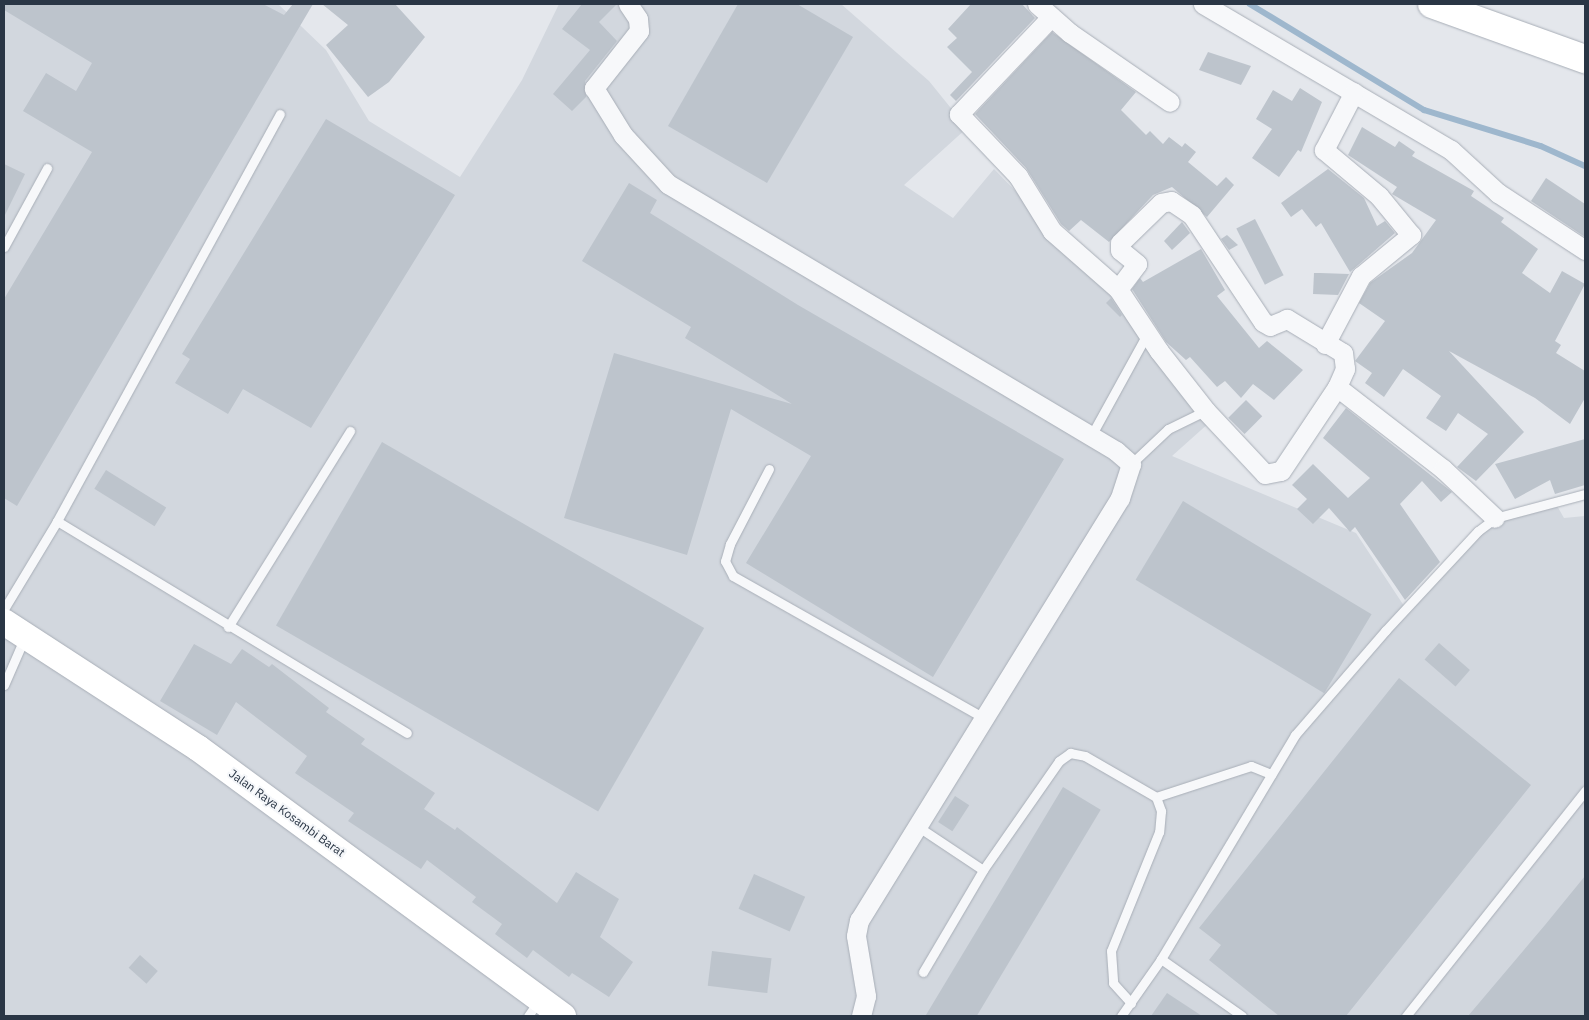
<!DOCTYPE html>
<style>
body{margin:0}
#map{position:relative;width:1589px;height:1020px;overflow:hidden;background:#e4e7ec;font-family:"IBM Plex Sans",sans-serif}
div>[style]{position:absolute}
.built>*{inset:0;background:#d2d7de}
.stream>*{height:5.5px;margin:-2.75px;padding:0 2.75px;transform-origin:2.75px;border-radius:2.75px;background:#9eb7cd}
.building>*{inset:0;background:#bdc4cc;transform-origin:0 0}
.roads{filter:drop-shadow(0 0 1px #a8aeb7) drop-shadow(0 0 1px #a8aeb7)}
.lane>*{height:9px;margin:-4.5px;padding:0 4.5px;transform-origin:4.5px;border-radius:4.5px;background:#f7f8fa}
.street>*{height:19px;margin:-9.5px;padding:0 9.5px;transform-origin:9.5px;border-radius:9.5px;background:#f7f8fa}
.secondary>*{height:26px;margin:-13px;padding:0 13px;transform-origin:13px;border-radius:13px;background:#fff}
.highway>*{height:28px;margin:-14px;padding:0 14px;transform-origin:14px;border-radius:14px;background:#fff}
span{translate:-50% -50%;white-space:nowrap;text-align:center;line-height:1.15;-webkit-text-stroke:4px #f4f6f9;paint-order:stroke}
.street-label{font-size:12px;color:#2a3645}
.frame{position:absolute;inset:0;border:5px solid #2a3645;pointer-events:none}
</style>
<div id="map">
<div class="built">
<i style="clip-path:polygon(4px 4px,278px 4px,326px 50px,369px 121px,460px 177px,522px 80px,559px 4px,841px 4px,929px 81px,967px 128px,904px 185px,953px 218px,994px 169px,1138px 317px,1219px 414px,1172px 456px,1356px 533px,1408px 612px,1494px 519px,1556px 504px,1564px 518px,1585px 516px,1585px 1016px,4px 1016px)"></i>
</div>
<div class="stream">
<i style="left:1250px;top:4px;width:204px;rotate:31.3deg"></i>
<i style="left:1424px;top:110px;width:122px;rotate:17.1deg"></i>
<i style="left:1541px;top:146px;width:48px;rotate:24.4deg"></i>
</div>
<div class="building">
<i style="clip-path:polygon(4px 4px,263px 4px,284px 15px,293px 4px,313px 4px,17px 506px,4px 498px,4px 299px,92px 152px,23px 111px,46px 73px,76px 91px,92px 63px,4px 10px)"></i>
<i style="clip-path:polygon(322px 4px,395px 4px,425px 37px,389px 82px,368px 97px,326px 45px,348px 25px)"></i>
<i style="clip-path:polygon(582px 4px,617px 4px,599px 22px,617px 41px,585px 81px,586px 97px,572px 111px,553px 94px,590px 50px,562px 29px)"></i>
<i style="clip-path:polygon(738px 4px,797px 4px,853px 37px,767px 183px,668px 126px)"></i>
<i style="clip-path:polygon(971px 4px,1022px 4px,1035px 18px,956px 101px,950px 95px,972px 72px,947px 47px,957px 38px,948px 29px)"></i>
<i style="clip-path:polygon(1052px 32px,1136px 92px,1121px 110px,1146px 135px,1150px 131px,1163px 144px,1169px 137px,1182px 147px,1185px 143px,1196px 152px,1188px 162px,1217px 186px,1226px 177px,1234px 185px,1207px 217px,1172px 187px,1153px 195px,1109px 242px,1081px 220px,1069px 231px,1061px 224px,1026px 168px,975px 114px)"></i>
<i style="clip-path:polygon(1208px 52px,1251px 66px,1241px 85px,1199px 70px)"></i>
<i style="clip-path:polygon(1300px 88px,1322px 102px,1301px 152px,1298px 150px,1279px 177px,1252px 158px,1272px 129px,1256px 119px,1273px 90px,1292px 101px)"></i>
<i style="clip-path:polygon(326px 119px,455px 195px,311px 428px,243px 389px,228px 414px,175px 383px,190px 359px,182px 354px)"></i>
<i style="clip-path:polygon(1362px 127px,1395px 147px,1399px 141px,1415px 152px,1412px 156px,1474px 191px,1471px 196px,1504px 218px,1501px 222px,1538px 249px,1522px 273px,1550px 293px,1562px 271px,1585px 284px,1555px 341px,1561px 345px,1556px 353px,1585px 371px,1585px 398px,1570px 424px,1535px 398px,1449px 351px,1524px 432px,1476px 481px,1457px 467px,1488px 434px,1458px 413px,1446px 431px,1426px 418px,1441px 396px,1403px 369px,1384px 397px,1365px 383px,1372px 373px,1355px 361px,1385px 321px,1359px 303px,1370px 283px,1412px 253px,1436px 220px,1392px 194px,1397px 187px,1348px 155px)"></i>
<i style="clip-path:polygon(4px 164px,25px 174px,4px 217px)"></i>
<i style="clip-path:polygon(1328px 169px,1364px 198px,1377px 226px,1385px 221px,1395px 233px,1350px 272px,1321px 223px,1316px 227px,1302px 209px,1291px 217px,1281px 203px)"></i>
<i style="clip-path:polygon(1546px 178px,1585px 204px,1585px 237px,1531px 201px)"></i>
<i style="clip-path:polygon(629px 183px,657px 200px,650px 213px,798px 305px,1064px 459px,933px 677px,746px 563px,811px 456px,731px 409px,687px 555px,564px 518px,614px 353px,792px 404px,685px 338px,691px 327px,582px 261px)"></i>
<i style="left:1255px;top:219px;width:63px;height:21px;rotate:63deg"></i>
<i style="clip-path:polygon(1182px 222px,1190px 233px,1172px 250px,1164px 241px)"></i>
<i style="clip-path:polygon(1227px 235px,1238px 245px,1229px 250px,1221px 239px)"></i>
<i style="clip-path:polygon(1201px 249px,1225px 290px,1217px 296px,1259px 348px,1267px 341px,1303px 370px,1274px 400px,1253px 384px,1241px 398px,1225px 381px,1217px 387px,1190px 357px,1186px 360px,1166px 342px,1132px 289px,1140px 278px,1143px 282px)"></i>
<i style="clip-path:polygon(1314px 273px,1320px 273px,1349px 274px,1338px 295px,1313px 294px)"></i>
<i style="clip-path:polygon(1111px 298px,1122px 315px,1120px 317px,1106px 303px)"></i>
<i style="left:1246px;top:400px;width:23px;height:25px;rotate:45deg"></i>
<i style="clip-path:polygon(1346px 408px,1452px 492px,1441px 502px,1422px 481px,1400px 504px,1440px 562px,1405px 600px,1355px 527px,1350px 532px,1329px 508px,1313px 524px,1297px 509px,1307px 499px,1292px 485px,1313px 464px,1348px 498px,1370px 478px,1323px 438px)"></i>
<i style="clip-path:polygon(1585px 439px,1585px 485px,1555px 494px,1550px 480px,1515px 499px,1495px 464px)"></i>
<i style="left:382px;top:442px;width:372px;height:212px;rotate:30deg"></i>
<i style="left:106px;top:470px;width:71px;height:22px;rotate:32deg"></i>
<i style="left:1183px;top:501px;width:220px;height:92px;rotate:31deg"></i>
<i style="left:1439px;top:643px;width:41px;height:22px;rotate:41deg"></i>
<i style="clip-path:polygon(194px 644px,231px 664px,242px 649px,269px 667px,272px 664px,329px 708px,326px 712px,365px 739px,361px 744px,435px 793px,424px 809px,455px 830px,457px 827px,557px 903px,576px 872px,619px 899px,600px 937px,633px 962px,609px 997px,572px 973px,569px 977px,533px 950px,527px 958px,495px 934px,502px 924px,472px 902px,476px 897px,427px 860px,421px 869px,348px 821px,354px 813px,295px 773px,307px 756px,236px 702px,217px 735px,160px 701px)"></i>
<i style="clip-path:polygon(1399px 678px,1531px 785px,1346px 1016px,1279px 1016px,1209px 960px,1221px 945px,1199px 928px)"></i>
<i style="left:1063px;top:787px;width:44px;height:269px;rotate:31deg"></i>
<i style="left:955px;top:796px;width:17px;height:31px;rotate:33deg"></i>
<i style="left:754px;top:874px;width:56px;height:38px;rotate:24deg"></i>
<i style="clip-path:polygon(1585px 876px,1585px 1016px,1468px 1016px,1545px 925px)"></i>
<i style="left:712px;top:951px;width:60px;height:35px;rotate:7deg"></i>
<i style="left:140px;top:955px;width:24px;height:17px;rotate:42deg"></i>
<i style="clip-path:polygon(1167px 993px,1202px 1016px,1151px 1016px)"></i>
</div>
<div class="roads">
<div class="lane">
<i style="left:4px;top:247px;width:90px;rotate:-61.4deg"></i>
<i style="left:1091px;top:436px;width:116px;rotate:-61.2deg"></i>
<i style="left:1131px;top:464px;width:51px;rotate:-43.4deg"></i>
<i style="left:1168px;top:429px;width:37px;rotate:-26deg"></i>
<i style="left:769px;top:469px;width:85px;rotate:117.5deg"></i>
<i style="left:730px;top:544px;width:18px;rotate:106deg"></i>
<i style="left:725px;top:561px;width:17px;rotate:62deg"></i>
<i style="left:733px;top:576px;width:288px;rotate:29.5deg"></i>
<i style="left:57px;top:521px;width:409px;rotate:31.2deg"></i>
<i style="left:4px;top:609px;width:103px;rotate:-58.9deg"></i>
<i style="left:57px;top:521px;width:464px;rotate:-61.3deg"></i>
<i style="left:228px;top:627px;width:231px;rotate:-58.1deg"></i>
<i style="left:4px;top:685px;width:50px;rotate:-66.5deg"></i>
<i style="left:1156px;top:797px;width:100px;rotate:-18.1deg"></i>
<i style="left:1251px;top:766px;width:22px;rotate:22deg"></i>
<i style="left:917px;top:826px;width:79px;rotate:33.7deg"></i>
<i style="left:983px;top:870px;width:133px;rotate:-55.1deg"></i>
<i style="left:1059px;top:761px;width:14px;rotate:-36deg"></i>
<i style="left:1070px;top:753px;width:15px;rotate:11deg"></i>
<i style="left:1085px;top:756px;width:82px;rotate:30deg"></i>
<i style="left:1156px;top:797px;width:15px;rotate:70deg"></i>
<i style="left:1161px;top:811px;width:21px;rotate:95deg"></i>
<i style="left:1159px;top:832px;width:128px;rotate:112deg"></i>
<i style="left:1111px;top:951px;width:32px;rotate:86deg"></i>
<i style="left:1113px;top:983px;width:27px;rotate:48deg"></i>
<i style="left:1161px;top:959px;width:99px;rotate:35.1deg"></i>
<i style="left:923px;top:972px;width:118px;rotate:-59.5deg"></i>
<i style="left:528px;top:1016px;width:19px;rotate:-55deg"></i>
<i style="left:1121px;top:1016px;width:70px;rotate:-54.9deg"></i>
<i style="left:1161px;top:959px;width:261px;rotate:-59.1deg"></i>
<i style="left:1295px;top:735px;width:138px;rotate:-49.1deg"></i>
<i style="left:1385px;top:631px;width:137px;rotate:-47.1deg"></i>
<i style="left:1478px;top:531px;width:21px;rotate:-37deg"></i>
<i style="left:1495px;top:518px;width:93px;rotate:-14.9deg"></i>
<i style="left:1406px;top:1016px;width:288px;rotate:-51.5deg"></i>
</div>
<div class="street">
<i style="left:628px;top:4px;width:18px;rotate:56deg"></i>
<i style="left:638px;top:19px;width:12px;rotate:85deg"></i>
<i style="left:639px;top:31px;width:73px;rotate:128.3deg"></i>
<i style="left:594px;top:88px;width:55px;rotate:58.3deg"></i>
<i style="left:623px;top:135px;width:67px;rotate:47.4deg"></i>
<i style="left:668px;top:184px;width:522px;rotate:30.79deg"></i>
<i style="left:1116px;top:451px;width:20px;rotate:41deg"></i>
<i style="left:1131px;top:464px;width:36px;rotate:108deg"></i>
<i style="left:1120px;top:498px;width:496px;rotate:121.7deg"></i>
<i style="left:859px;top:920px;width:16px;rotate:101deg"></i>
<i style="left:856px;top:936px;width:61px;rotate:80.5deg"></i>
<i style="left:866px;top:996px;width:21px;rotate:104deg"></i>
<i style="left:1037px;top:4px;width:44px;rotate:41.3deg"></i>
<i style="left:1070px;top:33px;width:121px;rotate:34.6deg"></i>
<i style="left:1203px;top:4px;width:288px;rotate:30.5deg"></i>
<i style="left:1451px;top:150px;width:64px;rotate:42.5deg"></i>
<i style="left:1498px;top:193px;width:104px;rotate:33.2deg"></i>
<i style="left:1051px;top:17px;width:134px;rotate:133.5deg"></i>
<i style="left:959px;top:114px;width:86px;rotate:46.4deg"></i>
<i style="left:1018px;top:176px;width:65px;rotate:58.3deg"></i>
<i style="left:1052px;top:231px;width:88px;rotate:41.3deg"></i>
<i style="left:1118px;top:289px;width:74px;rotate:56.5deg"></i>
<i style="left:1159px;top:351px;width:76px;rotate:51.9deg"></i>
<i style="left:1206px;top:411px;width:86px;rotate:46.9deg"></i>
<i style="left:1265px;top:474px;width:16px;rotate:-11deg"></i>
<i style="left:1281px;top:471px;width:101px;rotate:-56.3deg"></i>
<i style="left:1337px;top:387px;width:20px;rotate:-66deg"></i>
<i style="left:1345px;top:369px;width:16px;rotate:-97deg"></i>
<i style="left:1343px;top:353px;width:66px;rotate:-148.7deg"></i>
<i style="left:1287px;top:319px;width:18px;rotate:158deg"></i>
<i style="left:1270px;top:326px;width:8px;rotate:-150deg"></i>
<i style="left:1263px;top:322px;width:128px;rotate:-123.6deg"></i>
<i style="left:1192px;top:215px;width:25px;rotate:-146deg"></i>
<i style="left:1171px;top:201px;width:10px;rotate:169deg"></i>
<i style="left:1161px;top:203px;width:57px;rotate:135.7deg"></i>
<i style="left:1120px;top:243px;width:7px;rotate:90deg"></i>
<i style="left:1120px;top:250px;width:22px;rotate:39deg"></i>
<i style="left:1137px;top:264px;width:31px;rotate:127deg"></i>
<i style="left:1325px;top:344px;width:77px;rotate:-62.1deg"></i>
<i style="left:1361px;top:276px;width:65px;rotate:-39.4deg"></i>
<i style="left:1411px;top:235px;width:50px;rotate:-129.4deg"></i>
<i style="left:1379px;top:196px;width:72px;rotate:-140.1deg"></i>
<i style="left:1324px;top:150px;width:65px;rotate:-62.7deg"></i>
<i style="left:1337px;top:387px;width:134px;rotate:37.7deg"></i>
<i style="left:1443px;top:469px;width:71px;rotate:43.3deg"></i>
</div>
<div class="secondary">
<i style="left:4px;top:622px;width:231px;rotate:33deg"></i>
<i style="left:198px;top:748px;width:453px;rotate:36.3deg"></i>
</div>
<div class="highway">
<i style="left:1432px;top:4px;width:163px;rotate:19.8deg"></i>
</div>
</div>
<div class="street-label">
<span style="left:287px;top:813px;rotate:36deg">Jalan Raya Kosambi Barat</span>
</div>
<div class="frame"></div>
</div>
